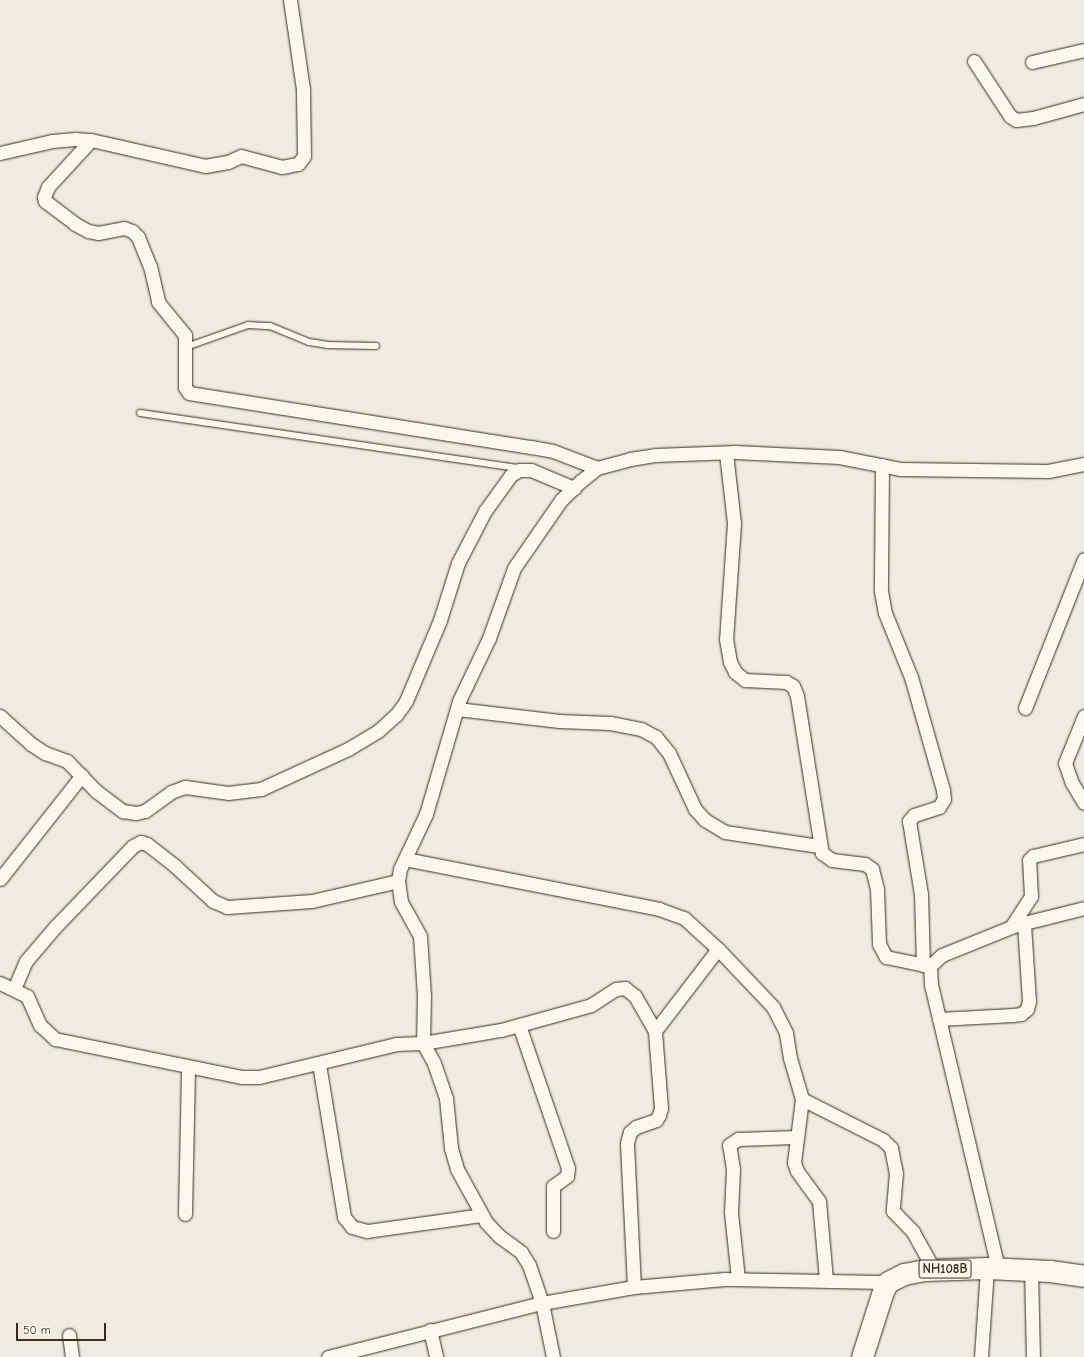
<!DOCTYPE html>
<style>
body{margin:0}
#map{position:relative;width:1084px;height:1357px;overflow:hidden;background:#f0ebe0;font-family:"Comic Neue",sans-serif}
div>[style]{position:absolute}
.roads{filter:drop-shadow(0 0 1px #3b2a1e) drop-shadow(0 0 1px #3b2a1e)}
.service>*{height:6px;margin:-3px;padding:0 3px;transform-origin:3px;border-radius:3px;background:#fbf7ec}
.minor>*{height:13px;margin:-6.5px;padding:0 6.5px;transform-origin:6.5px;border-radius:6.5px;background:#fbf7ec}
.trunk>*{height:21px;margin:-10.5px;padding:0 10.5px;transform-origin:10.5px;border-radius:10.5px;background:#fbf7ec}
span{translate:-50% -50%;white-space:nowrap;text-align:center;line-height:1.15;-webkit-text-stroke:3.5px #fbf7ec;paint-order:stroke}
.shield-label span{padding:1px 3px;background:#fbf7ec;border:1px solid;border-radius:3px;-webkit-text-stroke-width:0}
.shield-label{font-size:13px;color:#3b2a1e;font-weight:700}
.scale{position:absolute;left:16px;top:1323px;width:90px;height:18px;box-sizing:border-box;border:2px solid #3b2a1e;border-top:0;padding-left:5px;font-size:12px;line-height:14px;white-space:nowrap;color:#3b2a1e;-webkit-text-stroke:3px #fbf7ec;paint-order:stroke}
</style>
<div id="map">
<div class="roads">
<div class="service">
<i style="left:186px;top:347px;width:66px;rotate:-19.5deg"></i>
<i style="left:248px;top:325px;width:22px;rotate:3deg"></i>
<i style="left:270px;top:326px;width:42px;rotate:22.3deg"></i>
<i style="left:309px;top:342px;width:18px;rotate:9deg"></i>
<i style="left:327px;top:345px;width:49px;rotate:1.2deg"></i>
<i style="left:140px;top:413px;width:382px;rotate:8.3deg"></i>
</div>
<div class="minor">
<i style="left:974px;top:61px;width:66px;rotate:56.8deg"></i>
<i style="left:1010px;top:116px;width:7px;rotate:34deg"></i>
<i style="left:1016px;top:120px;width:17px;rotate:-7deg"></i>
<i style="left:1033px;top:118px;width:53px;rotate:-15.4deg"></i>
<i style="left:1032px;top:62px;width:53px;rotate:-13deg"></i>
<i style="left:91px;top:140px;width:64px;rotate:132.5deg"></i>
<i style="left:48px;top:187px;width:11px;rotate:112deg"></i>
<i style="left:44px;top:197px;width:4px;rotate:76deg"></i>
<i style="left:45px;top:201px;width:38px;rotate:37deg"></i>
<i style="left:75px;top:224px;width:15px;rotate:28deg"></i>
<i style="left:88px;top:231px;width:10px;rotate:11deg"></i>
<i style="left:98px;top:233px;width:26px;rotate:-11deg"></i>
<i style="left:124px;top:228px;width:9px;rotate:21deg"></i>
<i style="left:132px;top:231px;width:8px;rotate:45deg"></i>
<i style="left:138px;top:237px;width:31px;rotate:68deg"></i>
<i style="left:150px;top:266px;width:37px;rotate:77deg"></i>
<i style="left:158px;top:302px;width:43px;rotate:50.7deg"></i>
<i style="left:185px;top:335px;width:52px;rotate:90deg"></i>
<i style="left:185px;top:387px;width:7px;rotate:56deg"></i>
<i style="left:189px;top:393px;width:346px;rotate:9deg"></i>
<i style="left:531px;top:447px;width:22px;rotate:10deg"></i>
<i style="left:553px;top:451px;width:47px;rotate:21.1deg"></i>
<i style="left:0;top:153px;width:53px;rotate:-13deg"></i>
<i style="left:52px;top:141px;width:23px;rotate:-5deg"></i>
<i style="left:75px;top:139px;width:16px;rotate:4deg"></i>
<i style="left:91px;top:140px;width:117px;rotate:12.8deg"></i>
<i style="left:205px;top:166px;width:23px;rotate:-10deg"></i>
<i style="left:228px;top:162px;width:14px;rotate:-25deg"></i>
<i style="left:241px;top:156px;width:42px;rotate:15deg"></i>
<i style="left:282px;top:167px;width:16px;rotate:-11deg"></i>
<i style="left:298px;top:164px;width:10px;rotate:-53deg"></i>
<i style="left:304px;top:156px;width:67px;rotate:-90.9deg"></i>
<i style="left:303px;top:89px;width:90px;rotate:-98.3deg"></i>
<i style="left:726px;top:453px;width:70px;rotate:83.5deg"></i>
<i style="left:734px;top:523px;width:116px;rotate:93.9deg"></i>
<i style="left:726px;top:639px;width:23px;rotate:80deg"></i>
<i style="left:730px;top:662px;width:11px;rotate:63deg"></i>
<i style="left:735px;top:672px;width:13px;rotate:39deg"></i>
<i style="left:745px;top:680px;width:41px;rotate:2.8deg"></i>
<i style="left:786px;top:682px;width:8px;rotate:30deg"></i>
<i style="left:793px;top:686px;width:11px;rotate:68deg"></i>
<i style="left:797px;top:696px;width:159px;rotate:81deg"></i>
<i style="left:822px;top:853px;width:12px;rotate:35deg"></i>
<i style="left:832px;top:860px;width:33px;rotate:7deg"></i>
<i style="left:865px;top:864px;width:9px;rotate:36deg"></i>
<i style="left:872px;top:869px;width:21px;rotate:76deg"></i>
<i style="left:877px;top:889px;width:55px;rotate:87.9deg"></i>
<i style="left:879px;top:944px;width:15px;rotate:62deg"></i>
<i style="left:886px;top:957px;width:45px;rotate:11.6deg"></i>
<i style="left:882px;top:465px;width:126px;rotate:90.5deg"></i>
<i style="left:881px;top:591px;width:22px;rotate:80deg"></i>
<i style="left:885px;top:613px;width:69px;rotate:67.9deg"></i>
<i style="left:911px;top:677px;width:117px;rotate:74.2deg"></i>
<i style="left:943px;top:790px;width:9px;rotate:84deg"></i>
<i style="left:944px;top:799px;width:9px;rotate:122deg"></i>
<i style="left:939px;top:807px;width:26px;rotate:162deg"></i>
<i style="left:914px;top:815px;width:8px;rotate:130deg"></i>
<i style="left:909px;top:821px;width:74px;rotate:80.7deg"></i>
<i style="left:921px;top:894px;width:71px;rotate:88.4deg"></i>
<i style="left:1025px;top:708px;width:160px;rotate:-68.4deg"></i>
<i style="left:457px;top:709px;width:103px;rotate:6.7deg"></i>
<i style="left:559px;top:721px;width:51px;rotate:2.2deg"></i>
<i style="left:610px;top:723px;width:32px;rotate:11deg"></i>
<i style="left:641px;top:729px;width:17px;rotate:28deg"></i>
<i style="left:656px;top:737px;width:21px;rotate:51deg"></i>
<i style="left:669px;top:753px;width:62px;rotate:65.1deg"></i>
<i style="left:695px;top:809px;width:15px;rotate:48deg"></i>
<i style="left:705px;top:820px;width:23px;rotate:31deg"></i>
<i style="left:725px;top:832px;width:95px;rotate:8.5deg"></i>
<i style="left:0;top:716px;width:42px;rotate:42.1deg"></i>
<i style="left:31px;top:744px;width:17px;rotate:33deg"></i>
<i style="left:45px;top:753px;width:23px;rotate:20deg"></i>
<i style="left:67px;top:761px;width:42px;rotate:46deg"></i>
<i style="left:96px;top:791px;width:34px;rotate:37deg"></i>
<i style="left:123px;top:811px;width:13px;rotate:9deg"></i>
<i style="left:136px;top:813px;width:9px;rotate:-13deg"></i>
<i style="left:145px;top:811px;width:32px;rotate:-36deg"></i>
<i style="left:171px;top:792px;width:15px;rotate:-20deg"></i>
<i style="left:185px;top:787px;width:43px;rotate:7.9deg"></i>
<i style="left:228px;top:793px;width:33px;rotate:-7deg"></i>
<i style="left:261px;top:789px;width:96px;rotate:-24.7deg"></i>
<i style="left:348px;top:749px;width:35px;rotate:-31deg"></i>
<i style="left:378px;top:731px;width:24px;rotate:-42deg"></i>
<i style="left:396px;top:715px;width:17px;rotate:-54deg"></i>
<i style="left:406px;top:701px;width:88px;rotate:-67.2deg"></i>
<i style="left:440px;top:620px;width:60px;rotate:-72.5deg"></i>
<i style="left:458px;top:563px;width:59px;rotate:-62.6deg"></i>
<i style="left:485px;top:511px;width:44px;rotate:-54.2deg"></i>
<i style="left:511px;top:475px;width:9px;rotate:-32deg"></i>
<i style="left:519px;top:470px;width:12px"></i>
<i style="left:531px;top:470px;width:47px;rotate:22.7deg"></i>
<i style="left:1084px;top:716px;width:51px;rotate:112deg"></i>
<i style="left:1065px;top:763px;width:21px;rotate:71deg"></i>
<i style="left:1072px;top:783px;width:23px;rotate:59deg"></i>
<i style="left:405px;top:859px;width:259px;rotate:11.1deg"></i>
<i style="left:659px;top:909px;width:27px;rotate:20deg"></i>
<i style="left:684px;top:918px;width:46px;rotate:42.4deg"></i>
<i style="left:718px;top:949px;width:80px;rotate:46.5deg"></i>
<i style="left:773px;top:1007px;width:29px;rotate:63deg"></i>
<i style="left:786px;top:1033px;width:25px;rotate:81deg"></i>
<i style="left:790px;top:1058px;width:43px;rotate:73.7deg"></i>
<i style="left:802px;top:1099px;width:64px;rotate:97.2deg"></i>
<i style="left:794px;top:1162px;width:9px;rotate:72deg"></i>
<i style="left:797px;top:1171px;width:37px;rotate:54deg"></i>
<i style="left:819px;top:1201px;width:78px;rotate:84.9deg"></i>
<i style="left:0;top:879px;width:132px;rotate:-51.7deg"></i>
<i style="left:1011px;top:927px;width:37px;rotate:-57deg"></i>
<i style="left:1031px;top:896px;width:36px;rotate:-93deg"></i>
<i style="left:1029px;top:860px;width:6px;rotate:-45deg"></i>
<i style="left:1033px;top:856px;width:52px;rotate:-13.2deg"></i>
<i style="left:0;top:983px;width:30px;rotate:26deg"></i>
<i style="left:27px;top:996px;width:32px;rotate:66deg"></i>
<i style="left:40px;top:1025px;width:21px;rotate:43deg"></i>
<i style="left:55px;top:1039px;width:191px;rotate:11.5deg"></i>
<i style="left:242px;top:1077px;width:17px"></i>
<i style="left:259px;top:1077px;width:141px;rotate:-13.5deg"></i>
<i style="left:396px;top:1044px;width:27px;rotate:-2deg"></i>
<i style="left:423px;top:1043px;width:79px;rotate:-9.5deg"></i>
<i style="left:501px;top:1030px;width:93px;rotate:-15.5deg"></i>
<i style="left:591px;top:1005px;width:30px;rotate:-33deg"></i>
<i style="left:616px;top:989px;width:9px;rotate:-6deg"></i>
<i style="left:625px;top:988px;width:13px;rotate:39deg"></i>
<i style="left:635px;top:996px;width:40px;rotate:60.3deg"></i>
<i style="left:14px;top:989px;width:30px;rotate:-67deg"></i>
<i style="left:26px;top:961px;width:45px;rotate:-49.5deg"></i>
<i style="left:55px;top:927px;width:112px;rotate:-46.1deg"></i>
<i style="left:133px;top:846px;width:9px;rotate:-27deg"></i>
<i style="left:141px;top:842px;width:6px;rotate:18deg"></i>
<i style="left:147px;top:844px;width:36px;rotate:38deg"></i>
<i style="left:175px;top:866px;width:52px;rotate:42.6deg"></i>
<i style="left:213px;top:901px;width:15px;rotate:23deg"></i>
<i style="left:227px;top:907px;width:85px;rotate:-4deg"></i>
<i style="left:312px;top:901px;width:88px;rotate:-13.1deg"></i>
<i style="left:939px;top:1019px;width:74px;rotate:-3.1deg"></i>
<i style="left:1013px;top:1015px;width:8px;rotate:-7deg"></i>
<i style="left:1021px;top:1014px;width:8px;rotate:-40deg"></i>
<i style="left:1027px;top:1009px;width:8px;rotate:-76deg"></i>
<i style="left:1029px;top:1001px;width:78px;rotate:-93.7deg"></i>
<i style="left:519px;top:1025px;width:151px;rotate:71.1deg"></i>
<i style="left:568px;top:1168px;width:8px;rotate:97deg"></i>
<i style="left:567px;top:1176px;width:17px;rotate:144deg"></i>
<i style="left:553px;top:1186px;width:45px;rotate:90deg"></i>
<i style="left:319px;top:1064px;width:155px;rotate:80.7deg"></i>
<i style="left:344px;top:1217px;width:13px;rotate:51deg"></i>
<i style="left:352px;top:1227px;width:16px;rotate:15deg"></i>
<i style="left:367px;top:1231px;width:116px;rotate:-7.9deg"></i>
<i style="left:802px;top:1099px;width:91px;rotate:26.8deg"></i>
<i style="left:883px;top:1140px;width:11px;rotate:45deg"></i>
<i style="left:891px;top:1148px;width:25px;rotate:79deg"></i>
<i style="left:896px;top:1173px;width:38px;rotate:95deg"></i>
<i style="left:893px;top:1211px;width:29px;rotate:46deg"></i>
<i style="left:913px;top:1232px;width:43px;rotate:61.1deg"></i>
<i style="left:185px;top:1214px;width:146px;rotate:-88.8deg"></i>
<i style="left:998px;top:1268px;width:291px;rotate:-103.3deg"></i>
<i style="left:931px;top:985px;width:19px;rotate:-93deg"></i>
<i style="left:930px;top:966px;width:16px;rotate:-43deg"></i>
<i style="left:942px;top:955px;width:80px;rotate:-22.1deg"></i>
<i style="left:1016px;top:925px;width:70px;rotate:-14deg"></i>
<i style="left:1031px;top:1270px;width:87px;rotate:88.7deg"></i>
<i style="left:738px;top:1279px;width:67px;rotate:-96deg"></i>
<i style="left:731px;top:1212px;width:43px;rotate:-87.3deg"></i>
<i style="left:733px;top:1169px;width:24px;rotate:-99deg"></i>
<i style="left:729px;top:1145px;width:11px;rotate:-34deg"></i>
<i style="left:738px;top:1139px;width:58px;rotate:-2deg"></i>
<i style="left:634px;top:1287px;width:144px;rotate:-92.8deg"></i>
<i style="left:627px;top:1143px;width:11px;rotate:-75deg"></i>
<i style="left:630px;top:1132px;width:8px;rotate:-40deg"></i>
<i style="left:636px;top:1127px;width:21px;rotate:-19deg"></i>
<i style="left:656px;top:1120px;width:6px;rotate:-59deg"></i>
<i style="left:659px;top:1115px;width:7px;rotate:-74deg"></i>
<i style="left:661px;top:1108px;width:77px;rotate:-94.5deg"></i>
<i style="left:655px;top:1031px;width:103px;rotate:-52.5deg"></i>
<i style="left:430px;top:1330px;width:28px;rotate:77deg"></i>
<i style="left:69px;top:1335px;width:22px;rotate:82deg"></i>
<i style="left:328px;top:1357px;width:221px;rotate:-14.2deg"></i>
<i style="left:542px;top:1303px;width:93px;rotate:-9.9deg"></i>
<i style="left:634px;top:1287px;width:91px;rotate:-5deg"></i>
<i style="left:725px;top:1279px;width:163px;rotate:1.1deg"></i>
<i style="left:553px;top:1357px;width:55px;rotate:-101.5deg"></i>
<i style="left:542px;top:1303px;width:40px;rotate:-108.9deg"></i>
<i style="left:529px;top:1265px;width:15px;rotate:-122deg"></i>
<i style="left:521px;top:1252px;width:27px;rotate:-144deg"></i>
<i style="left:499px;top:1236px;width:19px;rotate:-133deg"></i>
<i style="left:486px;top:1222px;width:60px;rotate:-118.7deg"></i>
<i style="left:457px;top:1169px;width:22px;rotate:-106deg"></i>
<i style="left:451px;top:1148px;width:50px;rotate:-95.7deg"></i>
<i style="left:446px;top:1098px;width:37px;rotate:-109deg"></i>
<i style="left:434px;top:1063px;width:23px;rotate:-119deg"></i>
<i style="left:423px;top:1043px;width:47px;rotate:-88.8deg"></i>
<i style="left:424px;top:996px;width:60px;rotate:-93.8deg"></i>
<i style="left:420px;top:936px;width:39px;rotate:-119deg"></i>
<i style="left:401px;top:902px;width:21px;rotate:-98deg"></i>
<i style="left:398px;top:881px;width:12px;rotate:-81deg"></i>
<i style="left:400px;top:869px;width:61px;rotate:-64.7deg"></i>
<i style="left:426px;top:814px;width:118px;rotate:-73.7deg"></i>
<i style="left:459px;top:701px;width:70px;rotate:-64.5deg"></i>
<i style="left:489px;top:638px;width:74px;rotate:-70.3deg"></i>
<i style="left:514px;top:568px;width:83px;rotate:-55.3deg"></i>
<i style="left:561px;top:500px;width:28px;rotate:-44deg"></i>
<i style="left:581px;top:481px;width:21px;rotate:-39deg"></i>
<i style="left:597px;top:468px;width:34px;rotate:-15deg"></i>
<i style="left:630px;top:459px;width:25px;rotate:-9deg"></i>
<i style="left:655px;top:455px;width:80px;rotate:-2.1deg"></i>
<i style="left:735px;top:452px;width:104px;rotate:2.8deg"></i>
<i style="left:839px;top:457px;width:62px;rotate:11.1deg"></i>
<i style="left:900px;top:469px;width:148px;rotate:0.8deg"></i>
<i style="left:1048px;top:471px;width:37px;rotate:-11deg"></i>
<i style="left:981px;top:1357px;width:89px;rotate:-86.1deg"></i>
</div>
<div class="trunk">
<i style="left:862px;top:1357px;width:69px;rotate:-72.3deg"></i>
<i style="left:883px;top:1291px;width:10px;rotate:-61deg"></i>
<i style="left:888px;top:1282px;width:18px;rotate:-27deg"></i>
<i style="left:904px;top:1274px;width:21px;rotate:-11deg"></i>
<i style="left:925px;top:1270px;width:62px;rotate:-1.8deg"></i>
<i style="left:987px;top:1268px;width:63px;rotate:2.7deg"></i>
<i style="left:1050px;top:1271px;width:34px;rotate:8deg"></i>
</div>
</div>
<div class="shield-label">
<span style="left:945px;top:1269px">NH108B</span>
</div>
<div class="scale">50 m</div>
</div>
